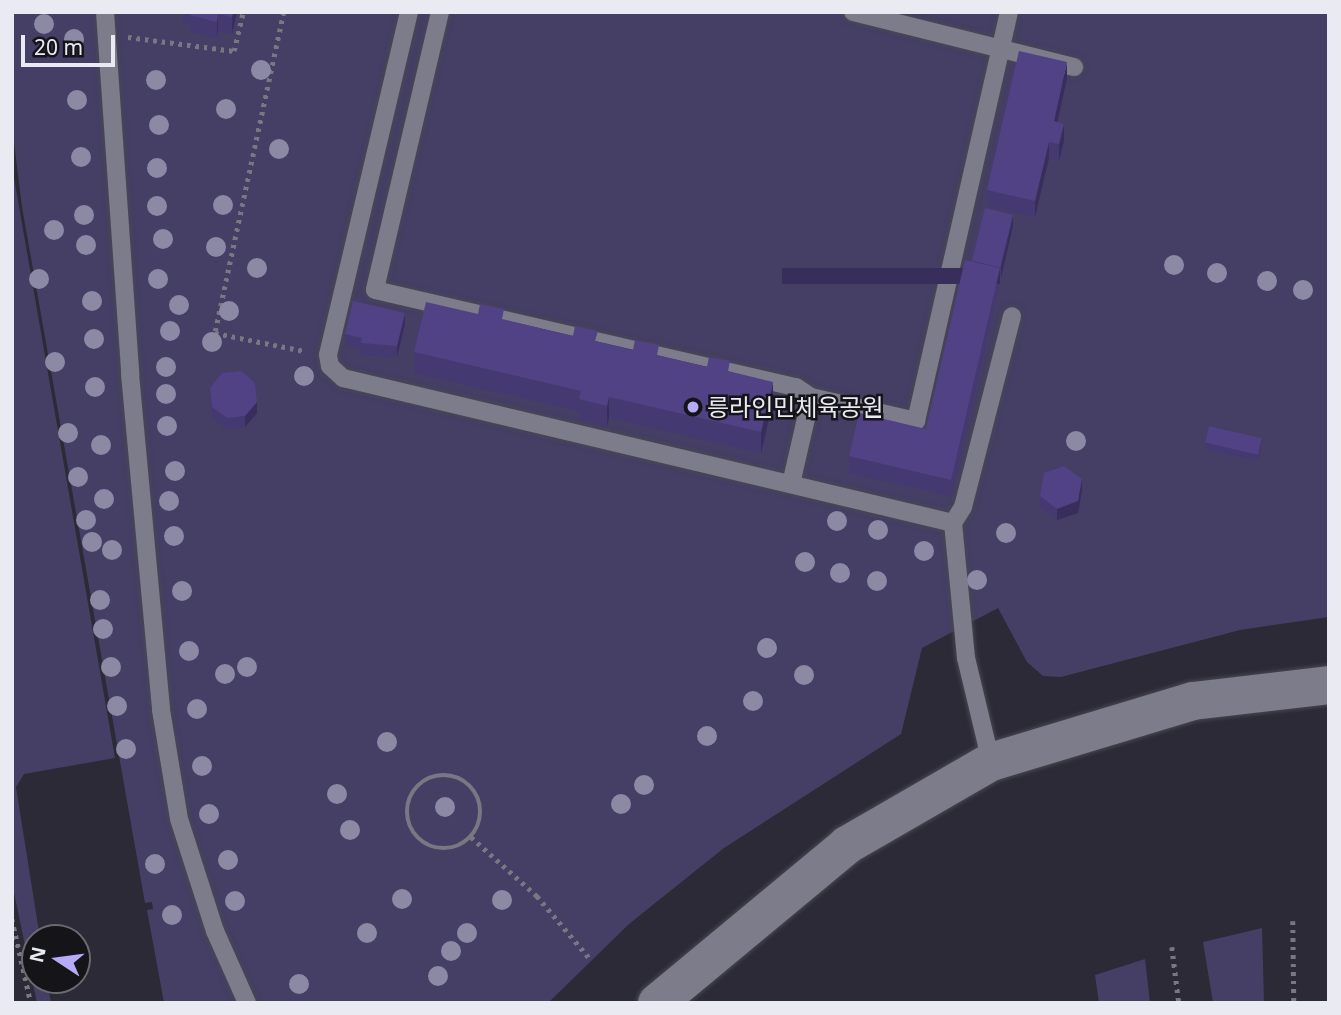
<!DOCTYPE html>
<meta charset="utf-8">
<style>
body{margin:0}
#map{position:relative;width:1341px;height:1015px;overflow:hidden;background:#2c2a36;font-family:"Noto Sans","Noto Sans KR",sans-serif}
div>[style]{position:absolute}
.green>*{inset:0;background:#453e65}
.path>*{height:4.5px;margin-top:-2.25px;transform-origin:0;background:repeating-linear-gradient(90deg,#797782 0 3.5px,transparent 0 8.5px)}
.path>.ring{margin:-2.25px;padding:0;box-sizing:content-box;background:none;border:4.5px solid #797782;border-radius:50%}
.roads{filter:drop-shadow(0 0 2px #474751) drop-shadow(0 0 2px #474751)}
.service>*{height:18px;margin:-9px;padding:0 9px;transform-origin:9px;border-radius:9px;background:#7d7c8a}
.tertiary>*{height:38px;margin:-19px;padding:0 19px;transform-origin:19px;border-radius:19px;background:#7d7c8a}
.trees>*{width:20px;height:20px;margin:-10px;border-radius:50%;background:#8c89a5}
.wall>*{inset:0;background:#453972}
.shaded-wall>*{inset:0;background:#382e5c;transform-origin:0 0}
.building>*{inset:0;background:#504284;transform-origin:0 0}
.dots>*{width:19px;height:19px;translate:-50% -50%;box-sizing:border-box;border:4px solid #141419;border-radius:50%}
span{translate:-50% -50%;white-space:nowrap;text-align:center;line-height:1.15;-webkit-text-stroke:5px #141419;paint-order:stroke}
.poi-label{font-size:24px;color:#eaeaf2}
.left{translate:0 -50%;text-align:left}
.frame{position:absolute;inset:0;border:14px solid #eaeaf2;pointer-events:none}
.north{position:absolute;left:21px;top:924px;width:70px;height:70px;box-sizing:border-box;background:#141419;border:2px solid #6a6a70;border-radius:50%;rotate:283deg;font-size:19px;font-weight:700;line-height:28px;text-align:center;color:#eaeaf2}
.north::after{content:'';display:block;margin:auto;width:24px;height:32px;background:#b7abf7;clip-path:polygon(50% 0,100% 100%,50% 72%,0 100%)}
.scale{position:absolute;left:21px;top:35px;width:94px;height:32px;box-sizing:border-box;border:4px solid #eaeaf2;border-top:0;padding-left:9px;font-size:21px;line-height:24px;white-space:nowrap;color:#eaeaf2;-webkit-text-stroke:5px #141419;paint-order:stroke}
</style>
<div id="map">
<div class="green">
<i style="clip-path:polygon(12px 12px,1329px 12px,1329px 617px,1240px 630px,1061px 677px,1043px 676px,1027px 662px,998px 608px,922px 648px,901px 734px,724px 848px,629px 924px,548px 1003px,164px 1003px,147px 910px,153px 909px,152px 902px,145px 903px,22px 207px,12px 126px)"></i>
<i style="clip-path:polygon(12px 166px,115px 758px,24px 774px,16px 787px,40px 938px,35px 938px,35px 980px,47px 980px,51px 1003px,37px 1003px,12px 883px)"></i>
<i style="clip-path:polygon(1262px 928px,1264px 1003px,1213px 1003px,1203px 942px)"></i>
<i style="clip-path:polygon(1145px 959px,1150px 1003px,1099px 1003px,1095px 975px)"></i>
</div>
<div class="path">
<i style="left:284px;top:12px;width:328px;rotate:102.1deg"></i>
<i style="left:215px;top:333px;width:91px;rotate:11.4deg"></i>
<i style="left:128px;top:37px;width:107px;rotate:7.5deg"></i>
<i style="left:234px;top:51px;width:40px;rotate:-77deg"></i>
<i class="ring" style="left:407px;top:775px;width:69.5px;height:69.5px"></i>
<i style="left:471px;top:837px;width:89px;rotate:41.8deg"></i>
<i style="left:537px;top:896px;width:84px;rotate:49.8deg"></i>
<i style="left:12px;top:919px;width:86px;rotate:77.3deg"></i>
<i style="left:1293px;top:921px;width:82px;rotate:89.3deg"></i>
<i style="left:1172px;top:947px;width:56px;rotate:82.9deg"></i>
</div>
<div class="roads">
<div class="service">
<i style="left:105px;top:12px;width:363px;rotate:86deg"></i>
<i style="left:130px;top:374px;width:337px;rotate:84.7deg"></i>
<i style="left:161px;top:710px;width:110px;rotate:80.6deg"></i>
<i style="left:179px;top:819px;width:118px;rotate:72.2deg"></i>
<i style="left:215px;top:931px;width:79px;rotate:66deg"></i>
<i style="left:409px;top:12px;width:352px;rotate:103.3deg"></i>
<i style="left:328px;top:355px;width:11px;rotate:80deg"></i>
<i style="left:330px;top:366px;width:18px;rotate:43deg"></i>
<i style="left:343px;top:378px;width:627px;rotate:13.37deg"></i>
<i style="left:440px;top:12px;width:285px;rotate:103.2deg"></i>
<i style="left:375px;top:290px;width:432px;rotate:13deg"></i>
<i style="left:796px;top:387px;width:18px;rotate:34deg"></i>
<i style="left:811px;top:397px;width:108px;rotate:12.9deg"></i>
<i style="left:916px;top:421px;width:419px;rotate:-77.2deg"></i>
<i style="left:853px;top:12px;width:228px;rotate:14deg"></i>
<i style="left:791px;top:484px;width:89px;rotate:-77.1deg"></i>
<i style="left:991px;top:762px;width:107px;rotate:-103.5deg"></i>
<i style="left:966px;top:658px;width:136px;rotate:-95.5deg"></i>
<i style="left:953px;top:523px;width:19px;rotate:-58deg"></i>
<i style="left:963px;top:507px;width:197px;rotate:-75.6deg"></i>
</div>
<div class="tertiary">
<i style="left:657px;top:1003px;width:247px;rotate:-39.7deg"></i>
<i style="left:847px;top:845px;width:166px;rotate:-30deg"></i>
<i style="left:991px;top:762px;width:211px;rotate:-16.8deg"></i>
<i style="left:1193px;top:701px;width:137px;rotate:-6.7deg"></i>
</div>
</div>
<div class="trees">
<i style="left:44px;top:24px"></i>
<i style="left:74px;top:39px"></i>
<i style="left:261px;top:70px"></i>
<i style="left:156px;top:80px"></i>
<i style="left:77px;top:100px"></i>
<i style="left:226px;top:109px"></i>
<i style="left:159px;top:125px"></i>
<i style="left:279px;top:149px"></i>
<i style="left:81px;top:157px"></i>
<i style="left:157px;top:168px"></i>
<i style="left:223px;top:205px"></i>
<i style="left:157px;top:206px"></i>
<i style="left:84px;top:215px"></i>
<i style="left:54px;top:230px"></i>
<i style="left:163px;top:239px"></i>
<i style="left:86px;top:245px"></i>
<i style="left:216px;top:247px"></i>
<i style="left:1174px;top:265px"></i>
<i style="left:257px;top:268px"></i>
<i style="left:1217px;top:273px"></i>
<i style="left:39px;top:279px"></i>
<i style="left:158px;top:279px"></i>
<i style="left:1267px;top:281px"></i>
<i style="left:1303px;top:290px"></i>
<i style="left:92px;top:301px"></i>
<i style="left:179px;top:305px"></i>
<i style="left:229px;top:311px"></i>
<i style="left:170px;top:331px"></i>
<i style="left:94px;top:339px"></i>
<i style="left:212px;top:342px"></i>
<i style="left:55px;top:362px"></i>
<i style="left:166px;top:367px"></i>
<i style="left:304px;top:376px"></i>
<i style="left:95px;top:387px"></i>
<i style="left:166px;top:394px"></i>
<i style="left:167px;top:426px"></i>
<i style="left:68px;top:433px"></i>
<i style="left:1076px;top:441px"></i>
<i style="left:101px;top:445px"></i>
<i style="left:175px;top:471px"></i>
<i style="left:78px;top:477px"></i>
<i style="left:104px;top:499px"></i>
<i style="left:169px;top:501px"></i>
<i style="left:86px;top:520px"></i>
<i style="left:837px;top:521px"></i>
<i style="left:878px;top:530px"></i>
<i style="left:1006px;top:533px"></i>
<i style="left:174px;top:536px"></i>
<i style="left:92px;top:542px"></i>
<i style="left:112px;top:550px"></i>
<i style="left:924px;top:551px"></i>
<i style="left:805px;top:562px"></i>
<i style="left:840px;top:573px"></i>
<i style="left:977px;top:580px"></i>
<i style="left:877px;top:581px"></i>
<i style="left:182px;top:591px"></i>
<i style="left:100px;top:600px"></i>
<i style="left:103px;top:629px"></i>
<i style="left:767px;top:648px"></i>
<i style="left:189px;top:651px"></i>
<i style="left:111px;top:667px"></i>
<i style="left:247px;top:667px"></i>
<i style="left:225px;top:674px"></i>
<i style="left:804px;top:675px"></i>
<i style="left:753px;top:701px"></i>
<i style="left:117px;top:706px"></i>
<i style="left:197px;top:709px"></i>
<i style="left:707px;top:736px"></i>
<i style="left:387px;top:742px"></i>
<i style="left:126px;top:749px"></i>
<i style="left:202px;top:766px"></i>
<i style="left:644px;top:785px"></i>
<i style="left:337px;top:794px"></i>
<i style="left:621px;top:804px"></i>
<i style="left:445px;top:807px"></i>
<i style="left:209px;top:814px"></i>
<i style="left:350px;top:830px"></i>
<i style="left:228px;top:860px"></i>
<i style="left:155px;top:864px"></i>
<i style="left:402px;top:899px"></i>
<i style="left:502px;top:900px"></i>
<i style="left:235px;top:901px"></i>
<i style="left:172px;top:915px"></i>
<i style="left:367px;top:933px"></i>
<i style="left:467px;top:933px"></i>
<i style="left:451px;top:951px"></i>
<i style="left:438px;top:976px"></i>
<i style="left:299px;top:984px"></i>
</div>
<div class="wall">
<i style="clip-path:polygon(183px 12px,237px 12px,232px 34px,218px 31px,217px 38px,190px 32px,190px 24px,183px 22px)"></i>
<i style="clip-path:polygon(1067px 78px,1057px 122px,1064px 140px,1059px 161px,1049px 158px,1035px 217px,987px 206px,987px 190px)"></i>
<i style="clip-path:polygon(1013px 226px,1000px 278px,1000px 284px,951px 496px,849px 473px,849px 456px,926px 429px,973px 261px)"></i>
<i style="clip-path:polygon(504px 320px,730px 372px,773px 402px,761px 453px,609px 418px,607px 426px,579px 420px,579px 411px,414px 373px,414px 352px)"></i>
<i style="clip-path:polygon(405px 324px,397px 357px,361px 355px,361px 349px,345px 345px,345px 334px)"></i>
<i style="clip-path:polygon(210px 388px,257px 413px,245px 427px,227px 429px,212px 418px)"></i>
<i style="clip-path:polygon(1205px 443px,1262px 444px,1258px 461px,1205px 449px)"></i>
<i style="clip-path:polygon(1082px 490px,1078px 513px,1057px 520px,1040px 507px,1040px 496px)"></i>
</div>
<div class="shaded-wall">
<i style="clip-path:polygon(233px 12px,237px 12px,232px 34px,232px 17px)"></i>
<i style="clip-path:polygon(218px 14px,218px 31px,217px 38px,217px 22px)"></i>
<i style="clip-path:polygon(1067px 62px,1067px 78px,1054px 138px,1054px 121px)"></i>
<i style="clip-path:polygon(1064px 124px,1064px 140px,1059px 161px,1059px 144px)"></i>
<i style="clip-path:polygon(1049px 142px,1049px 158px,1035px 217px,1035px 201px)"></i>
<i style="clip-path:polygon(1013px 215px,1013px 226px,1001px 278px,1001px 267px)"></i>
<i style="left:1000px;top:268px;width:16px;height:218px;rotate:90deg"></i>
<i style="clip-path:polygon(405px 313px,405px 324px,397px 357px,397px 346px)"></i>
<i style="clip-path:polygon(773px 382px,773px 402px,761px 453px,761px 432px)"></i>
<i style="clip-path:polygon(609px 397px,609px 418px,607px 426px,607px 406px)"></i>
<i style="clip-path:polygon(257px 402px,257px 413px,245px 427px,245px 416px)"></i>
<i style="clip-path:polygon(1082px 479px,1082px 490px,1078px 513px,1057px 520px,1057px 509px)"></i>
</div>
<div class="building">
<i style="clip-path:polygon(191px 12px,233px 12px,232px 17px,218px 14px,217px 22px,190px 15px)"></i>
<i style="clip-path:polygon(1019px 51px,1067px 62px,1054px 121px,1064px 124px,1059px 144px,1049px 142px,1035px 201px,987px 190px)"></i>
<i style="left:985px;top:208px;width:29px;height:54px;rotate:14deg"></i>
<i style="clip-path:polygon(965px 260px,1000px 268px,951px 480px,849px 456px,859px 413px,926px 429px)"></i>
<i style="clip-path:polygon(353px 301px,405px 313px,397px 346px,361px 343px,362px 338px,345px 334px)"></i>
<i style="clip-path:polygon(426px 302px,478px 314px,480px 304px,504px 309px,502px 319px,573px 336px,575px 326px,598px 331px,595px 341px,633px 350px,635px 340px,659px 345px,657px 355px,707px 367px,709px 357px,730px 361px,728px 371px,773px 382px,761px 432px,609px 397px,607px 406px,579px 399px,581px 391px,414px 352px)"></i>
<i style="clip-path:polygon(241px 371px,255px 383px,257px 402px,245px 416px,227px 418px,212px 407px,210px 388px,222px 373px)"></i>
<i style="left:1209px;top:426px;width:54px;height:17px;rotate:13deg"></i>
<i style="clip-path:polygon(1064px 466px,1082px 479px,1078px 501px,1057px 509px,1040px 496px,1044px 473px)"></i>
</div>
<div class="dots">
<i style="left:693px;top:407px;background:#b7abf7"></i>
</div>
<div class="poi-label">
<span class="left" style="left:707px;top:407px">릉라인민체육공원</span>
</div>
<div class="frame"></div>
<div class="north">N</div>
<div class="scale">20 m</div>
</div>
